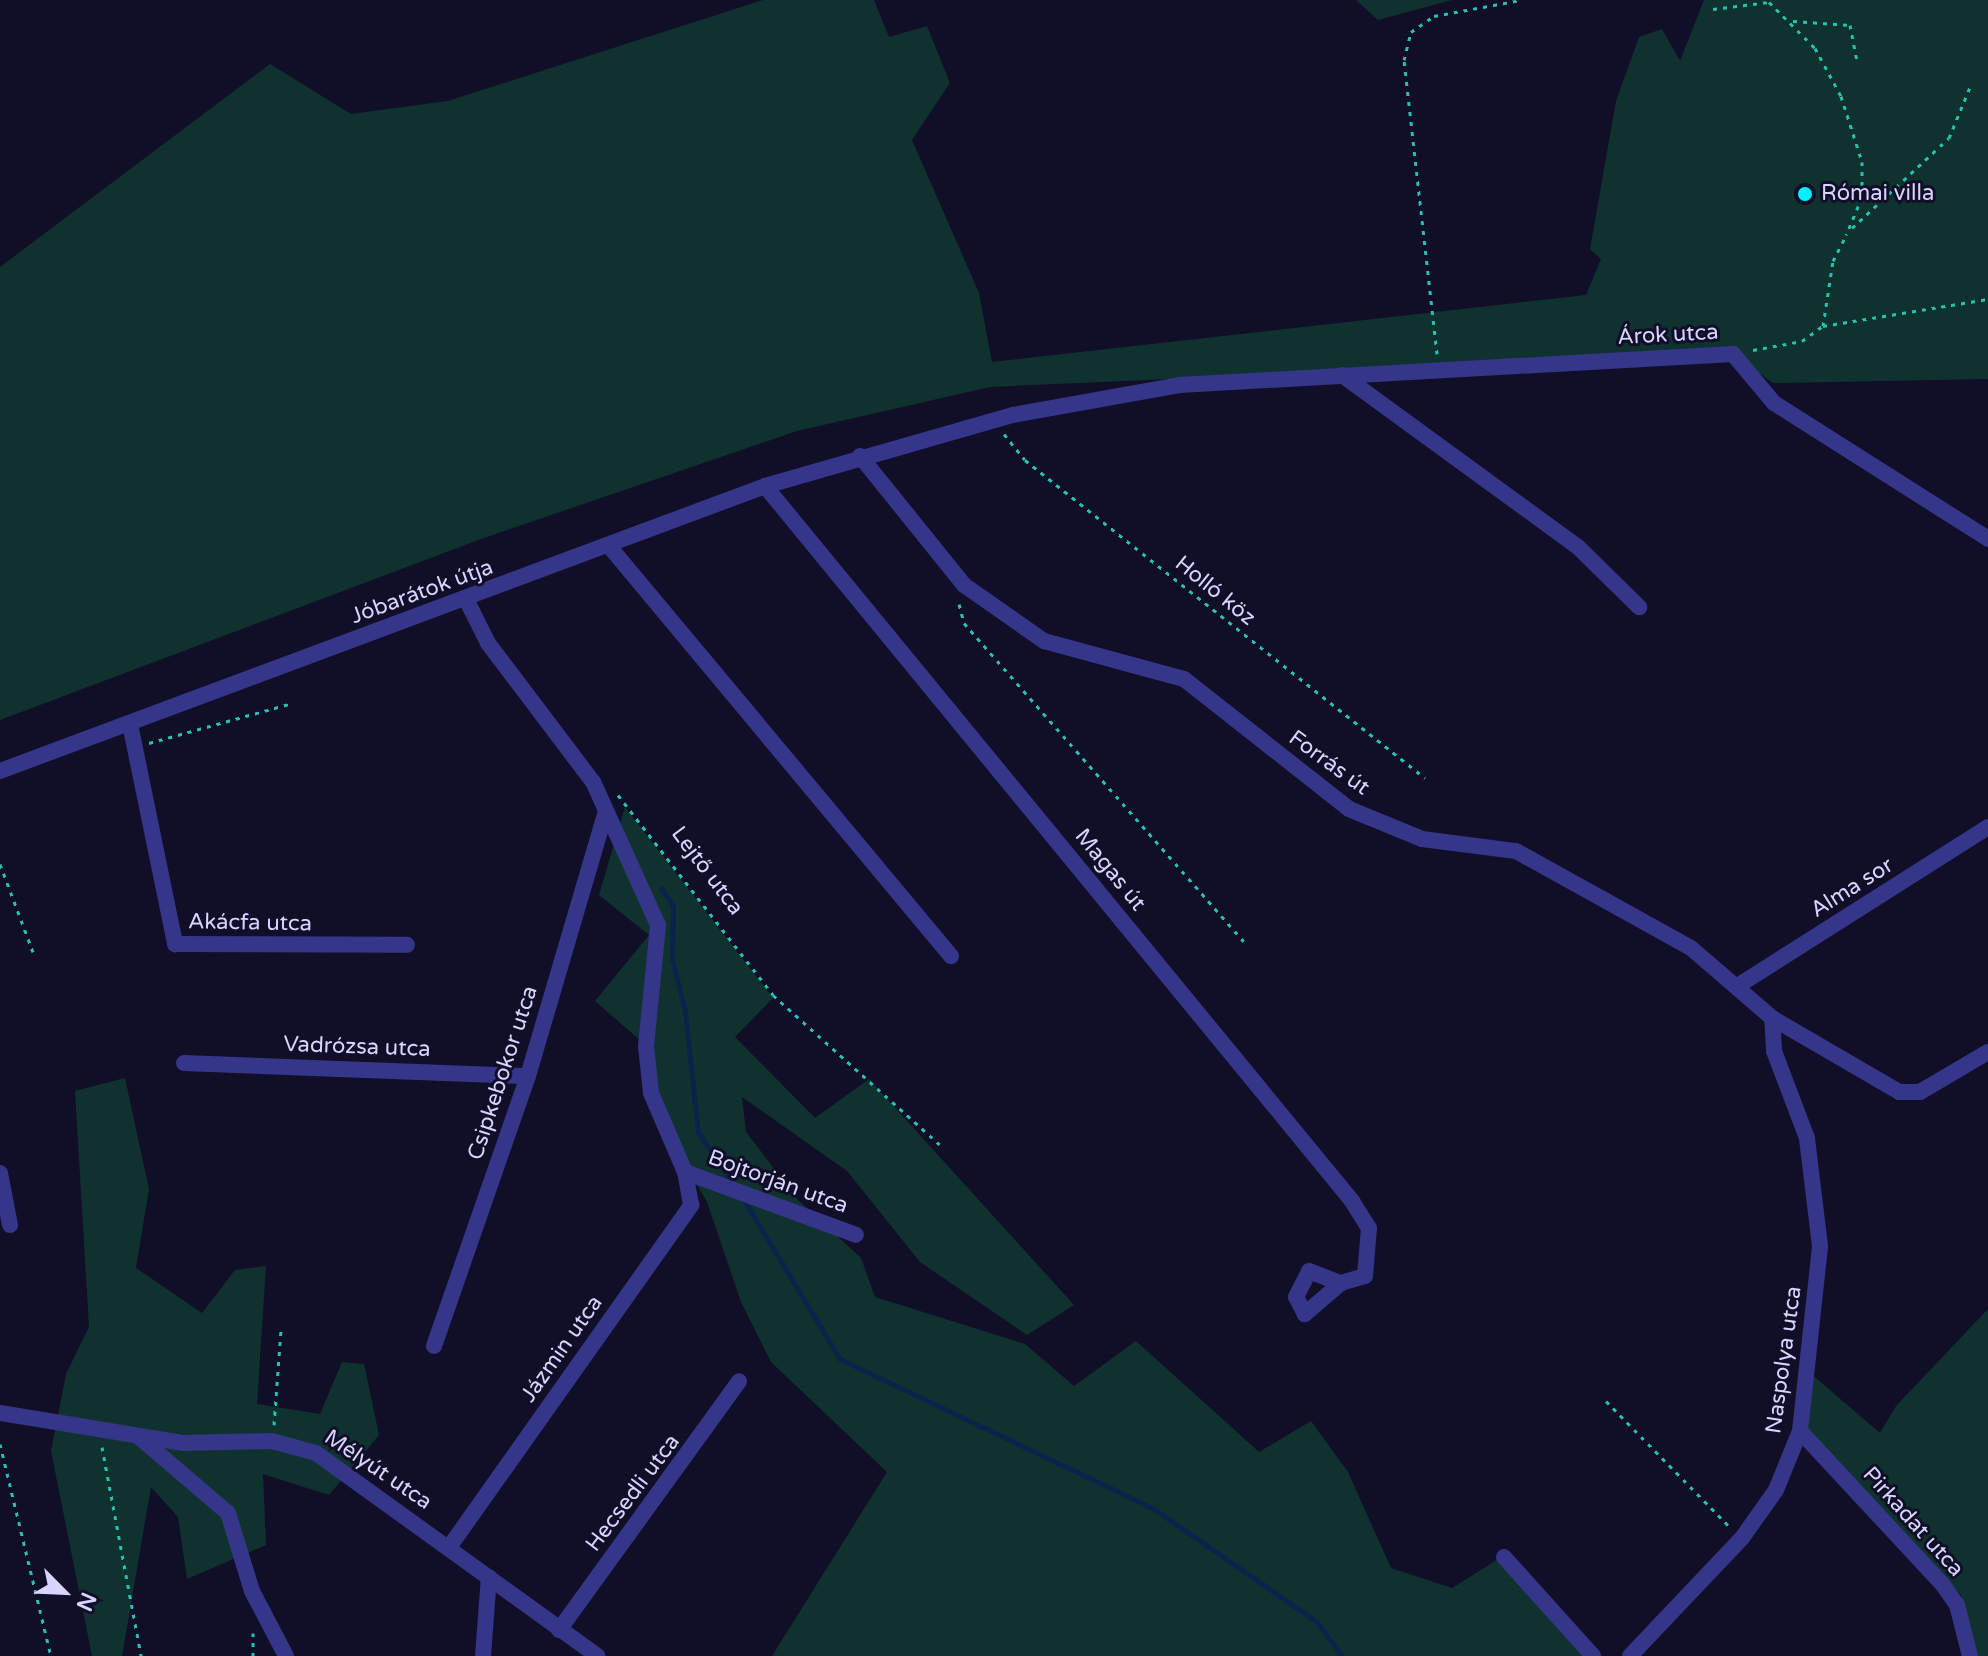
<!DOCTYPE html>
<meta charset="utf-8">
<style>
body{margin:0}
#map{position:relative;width:1988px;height:1656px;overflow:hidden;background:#110e27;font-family:"Varela Round",sans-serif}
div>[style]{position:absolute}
.green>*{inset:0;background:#10322f}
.stream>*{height:5px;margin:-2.5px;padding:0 2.5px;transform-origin:2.5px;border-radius:2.5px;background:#08244c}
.path>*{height:3px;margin-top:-1.5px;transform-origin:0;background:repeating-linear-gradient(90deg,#27c0b1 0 4px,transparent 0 10px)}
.minor>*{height:16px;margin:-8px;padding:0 8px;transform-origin:8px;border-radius:8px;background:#35368a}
.dots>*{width:22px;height:22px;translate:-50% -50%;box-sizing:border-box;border:4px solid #110e27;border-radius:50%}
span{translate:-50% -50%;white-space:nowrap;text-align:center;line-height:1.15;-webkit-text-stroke:6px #110e27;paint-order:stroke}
.poi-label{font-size:22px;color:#d7d4ff}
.left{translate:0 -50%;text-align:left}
.street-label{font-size:22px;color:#d7d4ff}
.north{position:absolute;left:24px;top:1552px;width:80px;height:80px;-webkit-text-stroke:6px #110e27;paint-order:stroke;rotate:114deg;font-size:22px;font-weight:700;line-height:32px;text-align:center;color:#d7d4ff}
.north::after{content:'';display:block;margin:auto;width:28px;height:36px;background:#d7d4ff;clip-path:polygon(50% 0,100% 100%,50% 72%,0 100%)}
</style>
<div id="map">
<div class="green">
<i style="clip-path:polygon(763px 0,874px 0,889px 37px,927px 26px,950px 83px,912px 140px,979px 293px,992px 362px,1586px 295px,1601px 259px,1590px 249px,1616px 101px,1639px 37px,1662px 29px,1680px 61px,1704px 0,1988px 0,1988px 379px,1773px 383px,1733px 354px,990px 387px,797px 431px,481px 539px,0 720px,0 267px,270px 64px,351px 114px,448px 101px)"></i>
<i style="clip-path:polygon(1356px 0,1452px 0,1378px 20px)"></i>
<i style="clip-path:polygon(625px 807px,773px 998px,735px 1037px,815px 1118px,869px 1079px,1074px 1305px,1027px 1335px,920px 1262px,847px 1171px,742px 1097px,746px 1132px,798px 1200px,861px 1258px,875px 1297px,1025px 1344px,1074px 1386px,1136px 1341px,1259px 1452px,1311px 1421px,1348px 1472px,1391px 1568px,1452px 1588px,1500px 1558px,1589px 1656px,772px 1656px,887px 1472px,771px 1362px,741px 1302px,707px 1202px,653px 1108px,641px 1041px,595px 1001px,649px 935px,599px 895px)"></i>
<i style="clip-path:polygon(125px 1078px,149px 1189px,136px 1268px,202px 1313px,235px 1270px,266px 1266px,257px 1404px,320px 1414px,342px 1362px,364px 1364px,379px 1435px,329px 1495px,263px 1474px,266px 1545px,187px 1579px,178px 1517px,151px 1487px,122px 1656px,92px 1656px,51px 1451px,66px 1374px,89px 1327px,75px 1091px)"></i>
<i style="clip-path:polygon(1988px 1309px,1988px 1656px,1975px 1656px,1961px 1595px,1808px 1429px,1810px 1373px,1880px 1433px,1896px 1406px)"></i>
</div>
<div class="stream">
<i style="left:661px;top:888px;width:22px;rotate:56deg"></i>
<i style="left:673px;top:906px;width:53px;rotate:91.1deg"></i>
<i style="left:672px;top:959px;width:54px;rotate:76deg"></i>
<i style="left:685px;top:1011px;width:122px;rotate:83.9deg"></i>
<i style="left:698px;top:1132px;width:64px;rotate:55.8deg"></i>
<i style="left:744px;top:1200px;width:186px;rotate:58.9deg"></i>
<i style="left:840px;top:1359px;width:348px;rotate:25.5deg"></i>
<i style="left:1154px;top:1509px;width:198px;rotate:34.7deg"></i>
<i style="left:1317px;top:1622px;width:42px;rotate:53.7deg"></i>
</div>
<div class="path">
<i style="left:1713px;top:9px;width:56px;rotate:-7.1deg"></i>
<i style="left:1769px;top:2px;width:65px;rotate:45deg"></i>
<i style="left:1815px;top:48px;width:55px;rotate:61.6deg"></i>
<i style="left:1841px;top:96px;width:69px;rotate:72.3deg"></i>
<i style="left:1862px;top:162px;width:35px;rotate:90deg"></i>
<i style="left:1862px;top:197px;width:41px;rotate:112.8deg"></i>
<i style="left:1793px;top:21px;width:57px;rotate:4deg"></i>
<i style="left:1850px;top:25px;width:38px;rotate:79deg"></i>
<i style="left:1852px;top:228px;width:132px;rotate:-42.9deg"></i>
<i style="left:1949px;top:138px;width:55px;rotate:-67.6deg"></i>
<i style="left:1823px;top:326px;width:66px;rotate:-81.3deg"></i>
<i style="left:1833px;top:261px;width:30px;rotate:-63deg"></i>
<i style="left:1753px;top:350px;width:50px;rotate:-10.4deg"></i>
<i style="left:1802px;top:341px;width:26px;rotate:-36deg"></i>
<i style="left:1823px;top:326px;width:167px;rotate:-9.3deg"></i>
<i style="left:1437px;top:354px;width:296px;rotate:-96.4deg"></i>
<i style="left:1404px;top:60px;width:29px;rotate:-76deg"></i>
<i style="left:1411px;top:32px;width:28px;rotate:-35deg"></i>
<i style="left:1434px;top:16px;width:88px;rotate:-10.4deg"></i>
<i style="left:1004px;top:434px;width:33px;rotate:51deg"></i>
<i style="left:1025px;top:460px;width:511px;rotate:38.48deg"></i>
<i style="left:959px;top:604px;width:20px;rotate:75deg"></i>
<i style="left:964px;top:623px;width:427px;rotate:48.7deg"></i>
<i style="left:149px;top:743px;width:148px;rotate:-15.6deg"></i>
<i style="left:618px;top:795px;width:253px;rotate:52.2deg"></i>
<i style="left:773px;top:995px;width:226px;rotate:41.9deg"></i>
<i style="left:0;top:864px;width:94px;rotate:69.4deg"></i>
<i style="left:1606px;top:1401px;width:177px;rotate:45.5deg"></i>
<i style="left:274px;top:1425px;width:96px;rotate:-85.8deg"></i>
<i style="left:0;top:1444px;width:218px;rotate:76.5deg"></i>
<i style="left:102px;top:1447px;width:213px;rotate:79.4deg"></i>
<i style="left:253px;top:1633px;width:23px;rotate:90deg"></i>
</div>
<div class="minor">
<i style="left:1342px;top:375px;width:292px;rotate:36.1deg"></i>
<i style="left:1578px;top:547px;width:86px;rotate:44.5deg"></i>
<i style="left:860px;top:456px;width:166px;rotate:51.1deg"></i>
<i style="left:964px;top:585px;width:98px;rotate:35deg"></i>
<i style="left:1044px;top:641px;width:145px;rotate:15.2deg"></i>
<i style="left:1184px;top:679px;width:210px;rotate:38.2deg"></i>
<i style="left:1349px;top:809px;width:79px;rotate:22.3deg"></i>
<i style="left:1422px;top:839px;width:95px;rotate:7.3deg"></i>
<i style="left:1516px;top:851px;width:200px;rotate:29deg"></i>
<i style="left:1691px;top:948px;width:107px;rotate:40.8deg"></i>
<i style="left:1772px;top:1018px;width:147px;rotate:30.2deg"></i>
<i style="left:1899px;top:1092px;width:21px"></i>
<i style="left:1920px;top:1092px;width:79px;rotate:-30.5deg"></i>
<i style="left:765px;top:486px;width:925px;rotate:50.61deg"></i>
<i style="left:1352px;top:1201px;width:32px;rotate:58deg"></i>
<i style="left:1369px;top:1228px;width:48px;rotate:94.8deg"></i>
<i style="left:1365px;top:1276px;width:25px;rotate:164deg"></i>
<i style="left:1341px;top:1283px;width:48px;rotate:139.3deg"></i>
<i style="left:1305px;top:1314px;width:19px;rotate:-118deg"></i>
<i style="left:1296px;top:1297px;width:29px;rotate:-63deg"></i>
<i style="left:1309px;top:1271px;width:34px;rotate:21deg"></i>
<i style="left:609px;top:546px;width:534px;rotate:50.17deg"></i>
<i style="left:130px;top:724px;width:225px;rotate:78.4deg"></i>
<i style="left:175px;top:944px;width:232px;rotate:0.2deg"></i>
<i style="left:0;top:771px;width:816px;rotate:-20.43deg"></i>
<i style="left:765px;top:486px;width:258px;rotate:-16deg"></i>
<i style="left:1013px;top:415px;width:169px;rotate:-10.2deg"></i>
<i style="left:1179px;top:385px;width:555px;rotate:-3.2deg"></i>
<i style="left:1733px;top:354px;width:64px;rotate:50.1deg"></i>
<i style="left:1774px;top:403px;width:254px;rotate:32.4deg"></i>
<i style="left:1739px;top:985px;width:295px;rotate:-32.4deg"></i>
<i style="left:184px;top:1063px;width:344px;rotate:2.2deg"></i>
<i style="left:685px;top:1172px;width:182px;rotate:20.2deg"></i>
<i style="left:0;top:1173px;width:53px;rotate:79.1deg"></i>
<i style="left:434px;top:1346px;width:286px;rotate:-70.8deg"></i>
<i style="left:528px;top:1076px;width:276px;rotate:-73.6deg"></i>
<i style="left:0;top:1413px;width:186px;rotate:9.3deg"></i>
<i style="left:184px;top:1443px;width:88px;rotate:-1.3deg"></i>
<i style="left:272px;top:1441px;width:46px;rotate:15.3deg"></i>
<i style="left:316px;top:1453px;width:347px;rotate:35.8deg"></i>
<i style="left:1800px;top:1431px;width:210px;rotate:47.1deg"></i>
<i style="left:1943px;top:1585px;width:24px;rotate:55deg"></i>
<i style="left:1957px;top:1605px;width:53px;rotate:75.7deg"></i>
<i style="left:139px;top:1437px;width:117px;rotate:40.5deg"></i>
<i style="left:228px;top:1513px;width:82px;rotate:72.9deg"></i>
<i style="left:252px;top:1591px;width:73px;rotate:62.4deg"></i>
<i style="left:450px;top:1546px;width:418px;rotate:-54.7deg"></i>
<i style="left:691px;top:1205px;width:34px;rotate:-100deg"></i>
<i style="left:685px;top:1172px;width:86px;rotate:-113.3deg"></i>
<i style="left:651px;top:1093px;width:47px;rotate:-96.1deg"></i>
<i style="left:646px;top:1046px;width:122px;rotate:-84.3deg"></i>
<i style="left:658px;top:925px;width:157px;rotate:-114.4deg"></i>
<i style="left:593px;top:782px;width:174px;rotate:-127.1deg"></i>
<i style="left:488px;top:643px;width:49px;rotate:-116.6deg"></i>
<i style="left:1504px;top:1557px;width:133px;rotate:48deg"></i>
<i style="left:559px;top:1630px;width:307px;rotate:-54.1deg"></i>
<i style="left:483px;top:1656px;width:79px;rotate:-85.7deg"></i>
<i style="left:1630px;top:1656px;width:163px;rotate:-46.5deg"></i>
<i style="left:1742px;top:1538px;width:59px;rotate:-54.7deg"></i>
<i style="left:1776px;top:1490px;width:64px;rotate:-67.9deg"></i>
<i style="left:1800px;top:1431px;width:186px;rotate:-83.8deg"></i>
<i style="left:1820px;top:1246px;width:109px;rotate:-96.9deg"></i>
<i style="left:1807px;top:1138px;width:93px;rotate:-110.8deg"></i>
<i style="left:1774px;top:1051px;width:33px;rotate:-93deg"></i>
</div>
<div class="dots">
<i style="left:1805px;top:194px;background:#00f0ff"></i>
</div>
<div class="poi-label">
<span class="left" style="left:1821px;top:194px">Római villa</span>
</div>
<div class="street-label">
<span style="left:1668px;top:335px;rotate:-3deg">Árok utca</span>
<span style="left:1215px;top:591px;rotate:39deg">Holló köz</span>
<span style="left:422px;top:592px;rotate:-20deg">Jóbarátok útja</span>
<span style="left:1329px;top:763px;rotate:36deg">Forrás út</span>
<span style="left:1110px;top:870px;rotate:51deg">Magas út</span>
<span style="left:707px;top:871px;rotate:53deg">Lejtő utca</span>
<span style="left:1852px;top:888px;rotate:-32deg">Alma sor</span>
<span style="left:250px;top:923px;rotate:1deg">Akácfa utca</span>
<span style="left:357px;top:1047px;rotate:2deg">Vadrózsa utca</span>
<span style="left:503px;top:1073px;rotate:-72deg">Csipkebokor utca</span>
<span style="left:778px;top:1182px;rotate:20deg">Bojtorján utca</span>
<span style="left:562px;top:1349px;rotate:-55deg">Jázmin utca</span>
<span style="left:1784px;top:1360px;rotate:-82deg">Naspolya utca</span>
<span style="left:378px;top:1470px;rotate:34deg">Mélyút utca</span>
<span style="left:633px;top:1493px;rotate:-53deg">Hecsedli utca</span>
<span style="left:1913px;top:1522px;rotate:48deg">Pirkadat utca</span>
</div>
<div class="north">N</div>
</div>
